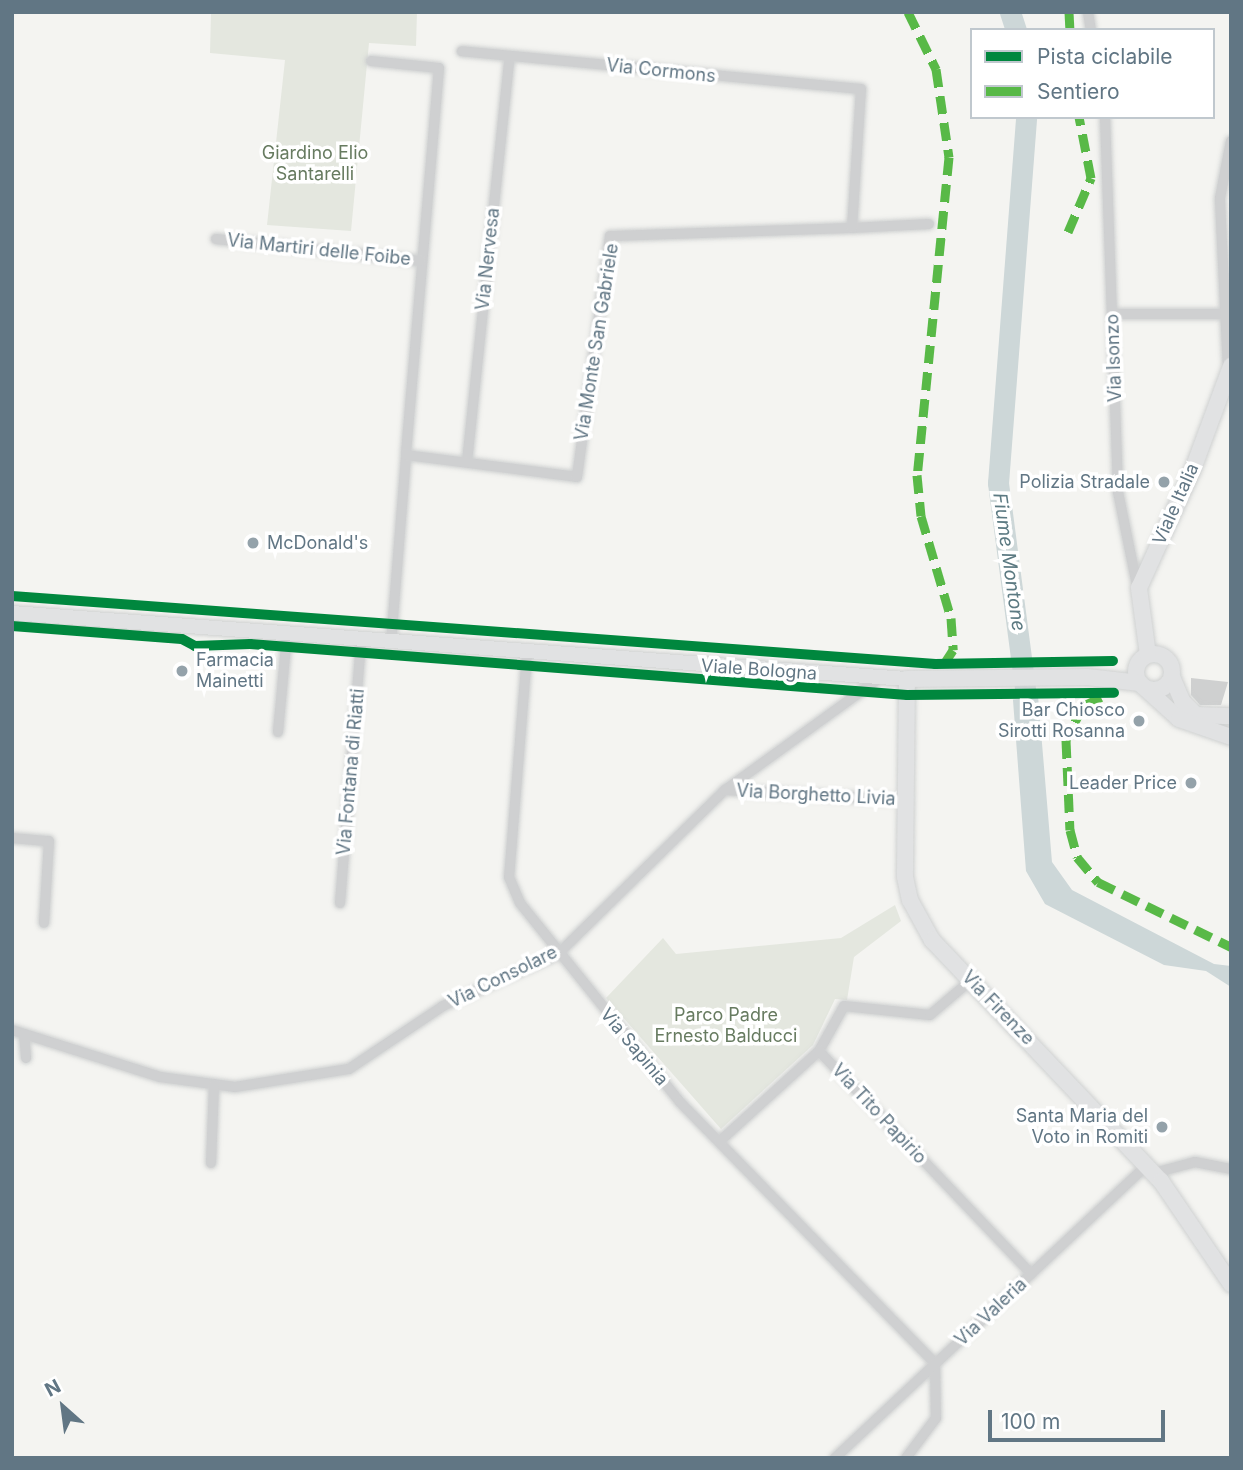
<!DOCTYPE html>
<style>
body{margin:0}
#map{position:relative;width:1243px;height:1470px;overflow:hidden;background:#f4f4f1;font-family:Inter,sans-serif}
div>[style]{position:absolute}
.green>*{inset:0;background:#e4e7df}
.water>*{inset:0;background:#cdd7d8}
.pier>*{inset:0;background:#f4f4f1;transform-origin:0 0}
.river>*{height:21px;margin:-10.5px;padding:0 10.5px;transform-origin:10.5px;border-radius:10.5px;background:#cdd7d8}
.building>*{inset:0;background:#cfd0d0}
.roads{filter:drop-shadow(0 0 2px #cfd1d1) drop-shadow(0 0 2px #cfd1d1)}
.street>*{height:10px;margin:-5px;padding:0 5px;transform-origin:5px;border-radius:5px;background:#cfd0d1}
.secondary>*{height:14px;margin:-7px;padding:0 7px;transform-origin:7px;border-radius:7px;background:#e1e2e3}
.primary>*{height:16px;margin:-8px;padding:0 8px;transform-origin:8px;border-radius:8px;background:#e1e2e3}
.primary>.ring{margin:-8px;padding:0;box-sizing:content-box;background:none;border:16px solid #e1e2e3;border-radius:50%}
.quiet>*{height:9px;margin-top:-4.5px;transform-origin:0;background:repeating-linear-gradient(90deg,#58b947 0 18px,transparent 0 27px)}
.cycleway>*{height:10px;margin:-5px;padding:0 5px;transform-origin:5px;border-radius:5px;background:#00873e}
.dots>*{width:19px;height:19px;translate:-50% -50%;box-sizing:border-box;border:4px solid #fff;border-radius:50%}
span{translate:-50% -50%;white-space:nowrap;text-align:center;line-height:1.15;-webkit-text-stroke:7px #fff;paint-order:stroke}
.street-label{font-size:18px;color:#617684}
.park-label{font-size:18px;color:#677b60}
.poi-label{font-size:18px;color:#617684}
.right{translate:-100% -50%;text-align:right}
.left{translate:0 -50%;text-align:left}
.water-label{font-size:19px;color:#5c7a82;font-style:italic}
.frame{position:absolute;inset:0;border:14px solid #617684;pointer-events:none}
.legend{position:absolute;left:970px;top:28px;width:245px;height:91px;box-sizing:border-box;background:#fff;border:2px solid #c0c8ce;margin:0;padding:9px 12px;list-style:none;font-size:21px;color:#617684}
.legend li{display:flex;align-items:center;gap:14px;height:35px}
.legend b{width:35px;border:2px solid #c0c8ce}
.north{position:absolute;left:28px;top:1372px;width:70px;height:70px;-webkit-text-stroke:5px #fff;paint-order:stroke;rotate:332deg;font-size:19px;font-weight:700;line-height:28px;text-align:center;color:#617684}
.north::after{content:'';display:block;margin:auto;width:24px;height:32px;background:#617684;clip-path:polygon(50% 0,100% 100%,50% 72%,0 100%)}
.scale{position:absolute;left:988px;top:1410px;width:177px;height:32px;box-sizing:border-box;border:4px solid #617684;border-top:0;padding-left:9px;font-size:21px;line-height:24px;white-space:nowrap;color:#617684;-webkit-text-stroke:5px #fff;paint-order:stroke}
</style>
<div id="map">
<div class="green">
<i style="clip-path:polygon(211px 12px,417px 12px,416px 46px,369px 43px,351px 231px,267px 225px,285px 60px,210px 53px)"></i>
<i style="clip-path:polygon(895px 905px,901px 921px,854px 957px,847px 1000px,835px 999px,813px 1045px,721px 1129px,606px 998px,663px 938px,676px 954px,841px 938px)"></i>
</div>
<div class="water">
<i style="clip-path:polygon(1035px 660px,1052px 862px,1072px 890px,1214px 964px,1231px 966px,1231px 987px,1206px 971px,1164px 965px,1045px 904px,1026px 871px,1010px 661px)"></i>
</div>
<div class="pier">
<i style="left:1039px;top:659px;width:38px;height:32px;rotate:85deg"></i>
</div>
<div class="river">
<i style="left:1010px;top:12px;width:19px;rotate:72deg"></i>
<i style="left:1025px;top:688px;width:207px;rotate:-97.5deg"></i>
<i style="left:998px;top:483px;width:367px;rotate:-85.6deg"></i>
</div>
<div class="building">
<i style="clip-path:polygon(1191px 678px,1228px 682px,1221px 705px,1200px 705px,1191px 695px)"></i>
</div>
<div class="roads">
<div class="street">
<i style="left:1088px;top:12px;width:18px;rotate:81deg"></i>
<i style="left:371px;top:61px;width:68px;rotate:5.9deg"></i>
<i style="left:439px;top:68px;width:388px;rotate:94.9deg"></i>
<i style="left:1105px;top:117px;width:375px;rotate:88deg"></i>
<i style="left:1118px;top:492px;width:100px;rotate:78.5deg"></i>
<i style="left:852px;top:228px;width:77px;rotate:-3deg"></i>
<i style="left:216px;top:239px;width:206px;rotate:6.1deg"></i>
<i style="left:1113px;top:314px;width:118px"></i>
<i style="left:1228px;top:370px;width:172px;rotate:-92.7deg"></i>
<i style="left:1220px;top:198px;width:58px;rotate:-79.1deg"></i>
<i style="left:467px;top:462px;width:408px;rotate:-84deg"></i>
<i style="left:391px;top:643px;width:189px;rotate:-85.4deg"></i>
<i style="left:406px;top:455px;width:172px;rotate:7.3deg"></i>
<i style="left:577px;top:477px;width:243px;rotate:-82.2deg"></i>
<i style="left:610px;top:236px;width:242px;rotate:-1.9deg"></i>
<i style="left:852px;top:228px;width:139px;rotate:-86.3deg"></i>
<i style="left:861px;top:89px;width:401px;rotate:-174.6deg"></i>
<i style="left:527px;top:654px;width:224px;rotate:94.6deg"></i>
<i style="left:509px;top:877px;width:28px;rotate:67deg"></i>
<i style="left:520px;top:903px;width:255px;rotate:51.2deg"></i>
<i style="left:680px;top:1102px;width:365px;rotate:45.7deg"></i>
<i style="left:935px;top:1363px;width:55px;rotate:89deg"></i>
<i style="left:936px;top:1418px;width:50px;rotate:126.9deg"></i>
<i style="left:278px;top:732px;width:97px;rotate:-84.7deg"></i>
<i style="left:725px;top:790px;width:181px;rotate:3.2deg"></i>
<i style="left:12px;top:838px;width:37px;rotate:5deg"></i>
<i style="left:49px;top:841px;width:82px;rotate:93.5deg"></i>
<i style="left:340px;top:903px;width:263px;rotate:-85.4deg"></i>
<i style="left:12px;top:1030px;width:155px;rotate:17.6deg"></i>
<i style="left:160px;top:1077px;width:76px;rotate:7.6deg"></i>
<i style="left:235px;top:1087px;width:115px;rotate:-9deg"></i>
<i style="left:349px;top:1069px;width:113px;rotate:-33.8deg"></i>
<i style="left:443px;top:1006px;width:126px;rotate:-24.3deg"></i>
<i style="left:558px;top:954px;width:234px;rotate:-44.5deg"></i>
<i style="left:725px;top:790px;width:191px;rotate:-35.9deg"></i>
<i style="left:24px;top:1034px;width:24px;rotate:85deg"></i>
<i style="left:819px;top:1051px;width:51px;rotate:-60.9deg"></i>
<i style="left:844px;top:1006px;width:86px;rotate:6deg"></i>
<i style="left:930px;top:1015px;width:54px;rotate:-40.5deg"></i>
<i style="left:720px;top:1141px;width:134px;rotate:-42.3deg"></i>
<i style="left:819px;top:1051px;width:308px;rotate:46.4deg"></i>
<i style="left:211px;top:1163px;width:79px;rotate:-87.8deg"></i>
<i style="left:1154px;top:1173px;width:42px;rotate:-15deg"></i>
<i style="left:1195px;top:1162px;width:37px;rotate:11deg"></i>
<i style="left:835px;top:1458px;width:428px;rotate:-43.2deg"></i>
</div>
<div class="secondary">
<i style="left:12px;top:613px;width:897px;rotate:4.22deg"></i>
</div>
<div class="primary">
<i class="ring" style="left:1136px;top:654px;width:20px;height:20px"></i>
<i style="left:1148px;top:655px;width:68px;rotate:-97.7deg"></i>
<i style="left:1139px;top:588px;width:131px;rotate:-65.6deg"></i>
<i style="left:1193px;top:469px;width:110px;rotate:-69.7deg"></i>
<i style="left:1172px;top:677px;width:26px;rotate:67deg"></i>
<i style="left:1182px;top:701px;width:20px;rotate:45deg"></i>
<i style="left:1196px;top:715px;width:35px;rotate:2deg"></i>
<i style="left:1140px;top:683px;width:53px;rotate:-173.5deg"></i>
<i style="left:1087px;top:677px;width:180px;rotate:179.4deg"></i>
<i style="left:907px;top:679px;width:198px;rotate:90.6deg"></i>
<i style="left:905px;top:877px;width:24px;rotate:78deg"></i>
<i style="left:910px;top:900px;width:46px;rotate:61.2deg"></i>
<i style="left:932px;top:940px;width:332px;rotate:46.5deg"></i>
<i style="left:1161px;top:1181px;width:125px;rotate:55.8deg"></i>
<i style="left:1144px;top:687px;width:47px;rotate:42.4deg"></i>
<i style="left:1179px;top:719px;width:55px;rotate:19.1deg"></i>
</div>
</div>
<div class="quiet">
<i style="left:908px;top:12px;width:64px;rotate:63.8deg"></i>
<i style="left:936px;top:69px;width:89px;rotate:81.6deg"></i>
<i style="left:949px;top:157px;width:320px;rotate:95.7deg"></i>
<i style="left:917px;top:475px;width:41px;rotate:84.4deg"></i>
<i style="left:921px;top:516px;width:106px;rotate:73.6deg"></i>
<i style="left:951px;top:618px;width:32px;rotate:86deg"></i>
<i style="left:953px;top:650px;width:17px;rotate:123deg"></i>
<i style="left:1069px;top:12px;width:18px;rotate:87deg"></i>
<i style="left:1068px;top:232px;width:59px;rotate:-66.9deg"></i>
<i style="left:1091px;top:178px;width:62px;rotate:-101.1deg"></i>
<i style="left:1101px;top:697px;width:20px;rotate:153deg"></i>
<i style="left:1083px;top:706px;width:38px;rotate:117deg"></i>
<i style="left:1066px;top:740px;width:90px;rotate:87.5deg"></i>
<i style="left:1070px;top:830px;width:28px;rotate:75deg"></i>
<i style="left:1077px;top:857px;width:33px;rotate:50deg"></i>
<i style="left:1098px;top:882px;width:148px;rotate:26deg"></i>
</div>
<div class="cycleway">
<i style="left:12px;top:596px;width:926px;rotate:4.21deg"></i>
<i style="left:935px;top:664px;width:178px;rotate:-1deg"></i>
<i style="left:12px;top:626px;width:170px;rotate:4.4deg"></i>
<i style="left:182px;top:639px;width:15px;rotate:28deg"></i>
<i style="left:195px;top:646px;width:55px;rotate:-2.1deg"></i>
<i style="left:250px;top:644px;width:659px;rotate:4.44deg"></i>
<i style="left:907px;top:695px;width:207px;rotate:-0.6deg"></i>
</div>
<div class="dots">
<i style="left:1164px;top:482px;background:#94a2aa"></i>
<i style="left:253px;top:543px;background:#94a2aa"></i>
<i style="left:182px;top:671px;background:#94a2aa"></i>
<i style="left:1139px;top:721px;background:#94a2aa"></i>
<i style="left:1191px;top:783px;background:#94a2aa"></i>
<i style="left:1162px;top:1127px;background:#94a2aa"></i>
</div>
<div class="street-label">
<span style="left:661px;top:71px;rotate:6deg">Via Cormons</span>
<span style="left:319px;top:250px;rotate:6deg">Via Martiri delle Foibe</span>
<span style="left:488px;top:259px;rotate:-84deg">Via Nervesa</span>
<span style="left:597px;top:342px;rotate:-81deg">Via Monte San Gabriele</span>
<span style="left:1114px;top:358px;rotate:-92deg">Via Isonzo</span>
<span style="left:1176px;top:504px;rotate:-66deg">Viale Italia</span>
<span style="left:759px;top:670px;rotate:4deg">Viale Bologna</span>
<span style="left:351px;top:772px;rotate:-85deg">Via Fontana di Riatti</span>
<span style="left:816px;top:795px;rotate:3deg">Via Borghetto Livia</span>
<span style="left:503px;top:977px;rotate:-26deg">Via Consolare</span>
<span style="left:998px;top:1008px;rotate:46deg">Via Firenze</span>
<span style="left:634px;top:1047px;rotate:50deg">Via Sapinia</span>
<span style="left:879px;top:1114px;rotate:47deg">Via Tito Papirio</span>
<span style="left:991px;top:1312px;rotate:-43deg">Via Valeria</span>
</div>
<div class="park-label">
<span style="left:315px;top:164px">Giardino Elio<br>Santarelli</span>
<span style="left:726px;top:1026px">Parco Padre<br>Ernesto Balducci</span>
</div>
<div class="poi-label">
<span class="right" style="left:1150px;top:482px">Polizia Stradale</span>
<span class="left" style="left:267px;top:543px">McDonald's</span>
<span class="left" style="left:196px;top:671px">Farmacia<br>Mainetti</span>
<span class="right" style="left:1125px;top:721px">Bar Chiosco<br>Sirotti Rosanna</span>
<span class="right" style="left:1177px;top:783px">Leader Price</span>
<span class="right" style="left:1148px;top:1127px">Santa Maria del<br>Voto in Romiti</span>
</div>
<div class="water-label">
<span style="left:1009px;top:562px;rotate:82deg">Fiume Montone</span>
</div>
<div class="frame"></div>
<ul class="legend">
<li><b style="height:9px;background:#00873e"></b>Pista ciclabile</li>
<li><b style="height:9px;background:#58b947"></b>Sentiero</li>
</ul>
<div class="north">N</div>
<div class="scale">100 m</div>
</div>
